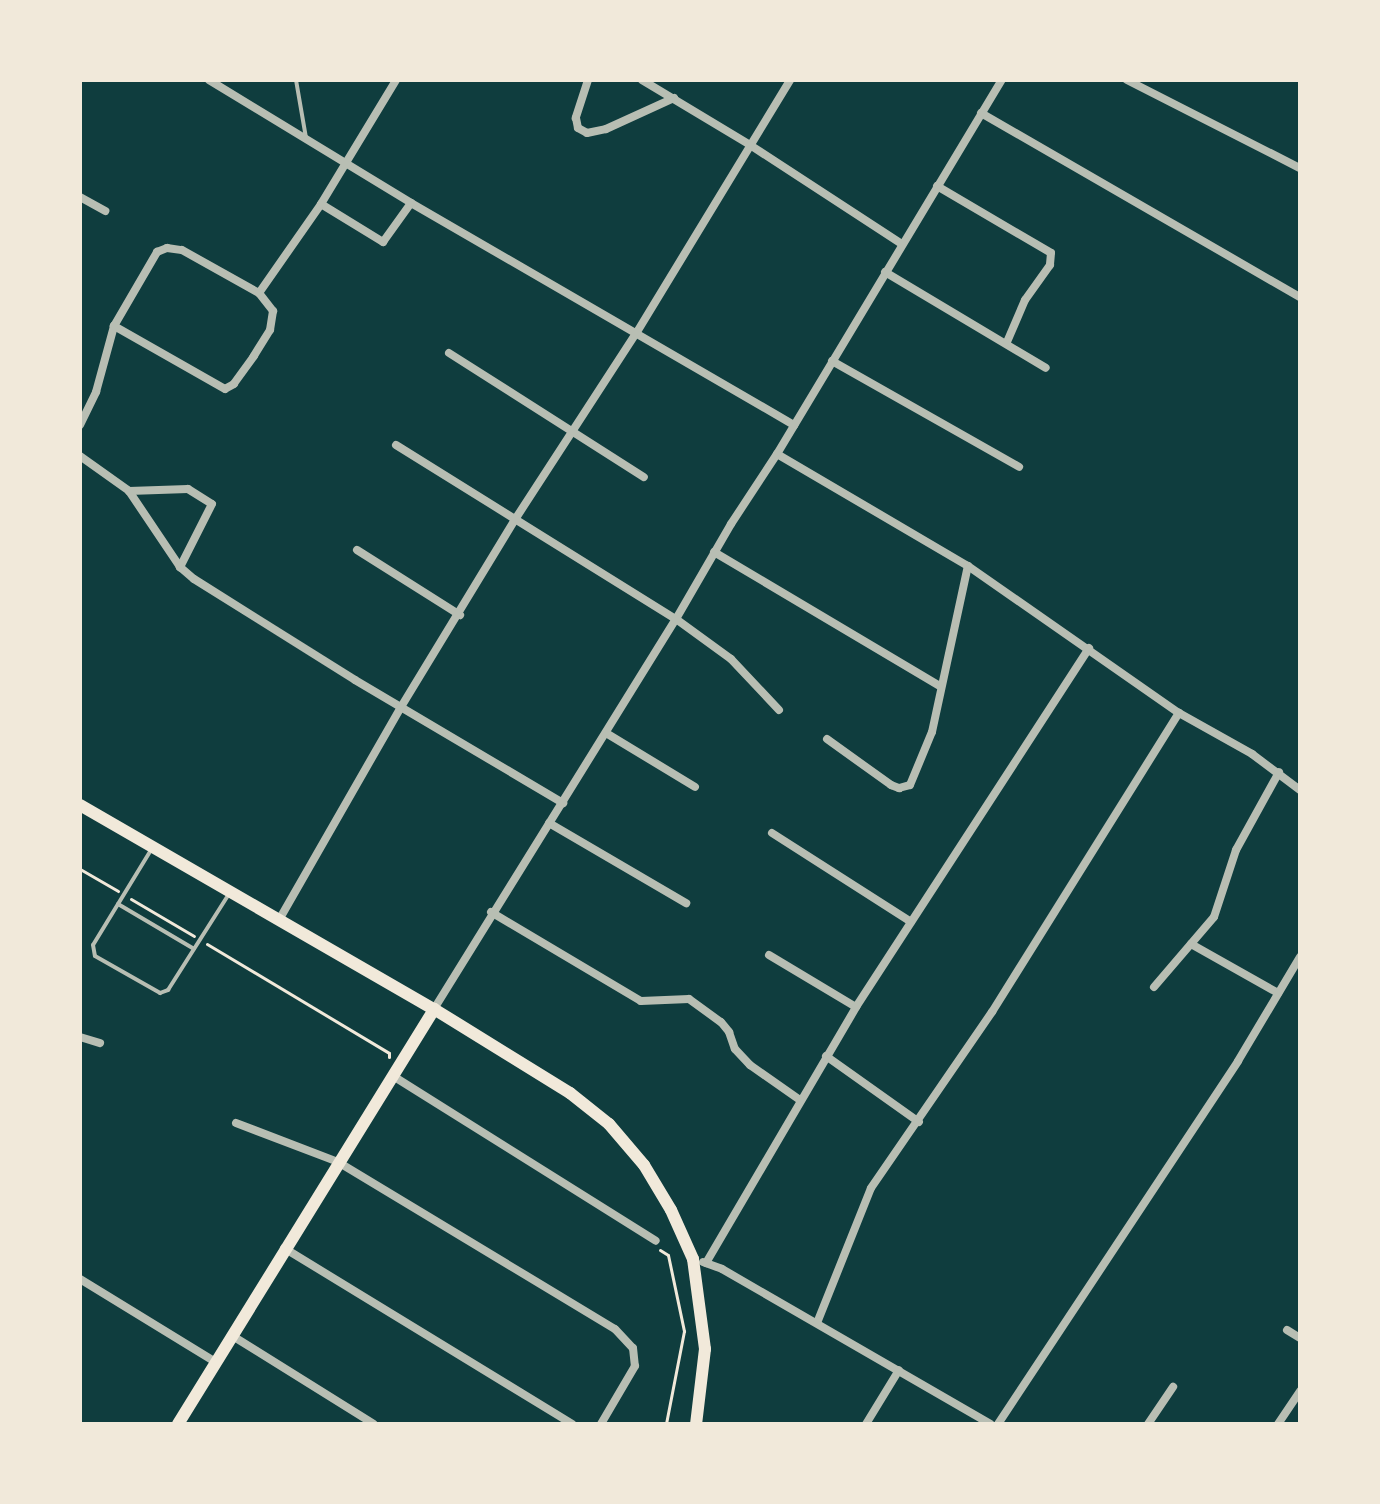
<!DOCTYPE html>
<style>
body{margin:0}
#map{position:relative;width:1380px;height:1504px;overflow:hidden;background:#0f3d3e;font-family:"Sofia Sans Condensed",sans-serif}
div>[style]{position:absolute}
.path>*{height:3px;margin:-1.5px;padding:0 1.5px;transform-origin:1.5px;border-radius:1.5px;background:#f1e9da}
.service>*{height:4px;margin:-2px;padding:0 2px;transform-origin:2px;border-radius:2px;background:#b8beb3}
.minor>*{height:8px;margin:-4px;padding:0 4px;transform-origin:4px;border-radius:4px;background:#b8beb3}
.secondary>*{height:12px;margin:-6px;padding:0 6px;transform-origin:6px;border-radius:6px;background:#f1e9da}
span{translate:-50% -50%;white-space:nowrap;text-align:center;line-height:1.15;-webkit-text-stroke:8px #f1e9da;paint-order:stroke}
.frame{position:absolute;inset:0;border:82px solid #f1e9da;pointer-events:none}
</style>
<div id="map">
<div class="path">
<i style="left:80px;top:869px;width:44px;rotate:30.1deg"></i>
<i style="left:131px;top:899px;width:73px;rotate:30.4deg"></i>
<i style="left:207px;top:944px;width:212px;rotate:30.9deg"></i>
<i style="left:389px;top:1053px;width:4px;rotate:90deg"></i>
<i style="left:660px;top:1250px;width:9px;rotate:32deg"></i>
<i style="left:668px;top:1255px;width:78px;rotate:78.1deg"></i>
<i style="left:684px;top:1331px;width:95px;rotate:101deg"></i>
</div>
<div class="service">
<i style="left:296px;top:80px;width:59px;rotate:80.2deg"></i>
<i style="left:151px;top:850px;width:111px;rotate:121.4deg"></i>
<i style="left:93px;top:945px;width:11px;rotate:80deg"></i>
<i style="left:95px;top:956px;width:75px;rotate:29.6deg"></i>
<i style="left:160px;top:993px;width:9px;rotate:-21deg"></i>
<i style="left:168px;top:990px;width:114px;rotate:-57.6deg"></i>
<i style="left:118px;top:904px;width:88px;rotate:30.6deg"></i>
</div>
<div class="minor">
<i style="left:209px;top:80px;width:237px;rotate:31.3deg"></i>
<i style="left:411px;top:203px;width:443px;rotate:30.1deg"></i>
<i style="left:588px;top:80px;width:40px;rotate:108deg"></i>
<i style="left:576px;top:118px;width:10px;rotate:79deg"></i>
<i style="left:578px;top:128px;width:10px;rotate:29deg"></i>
<i style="left:587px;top:133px;width:19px;rotate:-12deg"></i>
<i style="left:606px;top:129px;width:75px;rotate:-24.5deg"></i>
<i style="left:642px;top:80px;width:126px;rotate:31deg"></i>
<i style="left:750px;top:145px;width:181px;rotate:33.1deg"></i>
<i style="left:1127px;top:80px;width:194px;rotate:27deg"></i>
<i style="left:981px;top:113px;width:368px;rotate:30deg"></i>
<i style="left:937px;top:186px;width:132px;rotate:30.4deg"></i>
<i style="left:1051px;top:253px;width:12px;rotate:95deg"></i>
<i style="left:1050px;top:265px;width:43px;rotate:125.5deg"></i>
<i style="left:1025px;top:300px;width:46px;rotate:113.2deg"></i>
<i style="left:80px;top:197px;width:29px;rotate:29deg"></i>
<i style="left:321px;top:204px;width:73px;rotate:31.5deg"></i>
<i style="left:383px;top:242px;width:48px;rotate:-54.3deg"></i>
<i style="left:885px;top:272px;width:187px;rotate:30.8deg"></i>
<i style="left:259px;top:293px;width:108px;rotate:-55.1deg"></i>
<i style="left:321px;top:204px;width:145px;rotate:-58.8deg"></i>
<i style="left:449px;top:353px;width:231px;rotate:32.5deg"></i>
<i style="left:832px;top:361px;width:215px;rotate:29.5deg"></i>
<i style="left:80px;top:425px;width:37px;rotate:-64deg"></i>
<i style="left:96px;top:392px;width:68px;rotate:-74.7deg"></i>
<i style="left:114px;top:326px;width:86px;rotate:-59.8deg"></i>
<i style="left:157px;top:252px;width:11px;rotate:-22deg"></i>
<i style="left:167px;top:248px;width:15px;rotate:8deg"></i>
<i style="left:182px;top:250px;width:88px;rotate:29.2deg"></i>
<i style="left:259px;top:293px;width:23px;rotate:52deg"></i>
<i style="left:273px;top:311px;width:19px;rotate:99deg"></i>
<i style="left:270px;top:330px;width:31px;rotate:122deg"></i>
<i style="left:254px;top:356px;width:34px;rotate:126deg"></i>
<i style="left:234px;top:384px;width:10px;rotate:151deg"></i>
<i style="left:225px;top:389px;width:128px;rotate:-150.4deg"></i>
<i style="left:396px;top:445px;width:330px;rotate:31.9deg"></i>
<i style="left:676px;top:619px;width:68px;rotate:36deg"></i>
<i style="left:731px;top:659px;width:70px;rotate:46.7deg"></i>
<i style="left:777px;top:454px;width:221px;rotate:30.4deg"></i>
<i style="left:968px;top:566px;width:257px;rotate:34.9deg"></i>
<i style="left:1179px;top:713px;width:84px;rotate:29.3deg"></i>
<i style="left:1252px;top:754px;width:60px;rotate:36.9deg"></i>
<i style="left:80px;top:456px;width:60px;rotate:35.5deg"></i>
<i style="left:129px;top:491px;width:92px;rotate:56.1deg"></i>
<i style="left:180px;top:567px;width:18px;rotate:41deg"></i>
<i style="left:194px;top:579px;width:190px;rotate:32.1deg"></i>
<i style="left:355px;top:680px;width:242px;rotate:30.6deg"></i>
<i style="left:129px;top:491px;width:59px;rotate:-1.9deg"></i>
<i style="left:188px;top:489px;width:28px;rotate:32deg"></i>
<i style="left:212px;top:504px;width:71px;rotate:116.9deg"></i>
<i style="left:357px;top:550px;width:122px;rotate:32.3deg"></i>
<i style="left:714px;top:552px;width:263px;rotate:30.7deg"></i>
<i style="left:606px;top:733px;width:104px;rotate:31.2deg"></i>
<i style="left:827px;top:739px;width:79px;rotate:35.7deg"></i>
<i style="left:891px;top:785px;width:9px;rotate:21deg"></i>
<i style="left:899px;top:788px;width:11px;rotate:-15deg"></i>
<i style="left:910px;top:785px;width:57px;rotate:-67.5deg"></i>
<i style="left:932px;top:732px;width:170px;rotate:-77.8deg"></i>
<i style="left:549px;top:823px;width:159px;rotate:30.3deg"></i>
<i style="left:772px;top:833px;width:165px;rotate:32.6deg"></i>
<i style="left:491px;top:912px;width:174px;rotate:30.7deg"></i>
<i style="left:641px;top:1001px;width:48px;rotate:-2.4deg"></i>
<i style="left:689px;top:999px;width:39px;rotate:36deg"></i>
<i style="left:721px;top:1022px;width:13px;rotate:51deg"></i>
<i style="left:729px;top:1032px;width:18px;rotate:71deg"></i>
<i style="left:735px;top:1049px;width:22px;rotate:47deg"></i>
<i style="left:750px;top:1065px;width:61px;rotate:35deg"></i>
<i style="left:279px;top:920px;width:245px;rotate:-60.2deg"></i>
<i style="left:401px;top:707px;width:221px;rotate:-58.7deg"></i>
<i style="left:516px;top:518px;width:222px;rotate:-57deg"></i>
<i style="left:637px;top:332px;width:295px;rotate:-58.7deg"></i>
<i style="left:1191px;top:944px;width:100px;rotate:29.4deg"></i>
<i style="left:769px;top:955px;width:101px;rotate:30.9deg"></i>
<i style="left:1154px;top:987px;width:92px;rotate:-49.4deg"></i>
<i style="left:1214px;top:917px;width:71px;rotate:-71.8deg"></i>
<i style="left:1236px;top:850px;width:89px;rotate:-61.1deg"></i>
<i style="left:434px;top:1009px;width:459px;rotate:-58.2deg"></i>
<i style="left:676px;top:619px;width:110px;rotate:-59.9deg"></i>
<i style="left:731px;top:524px;width:84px;rotate:-56.7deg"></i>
<i style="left:777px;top:454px;width:436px;rotate:-59deg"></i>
<i style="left:80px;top:1037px;width:21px;rotate:17deg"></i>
<i style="left:826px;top:1056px;width:114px;rotate:35.4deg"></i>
<i style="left:393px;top:1076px;width:310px;rotate:32.1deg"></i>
<i style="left:236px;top:1123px;width:109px;rotate:20.9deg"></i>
<i style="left:338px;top:1162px;width:323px;rotate:31.1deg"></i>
<i style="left:615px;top:1329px;width:26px;rotate:47deg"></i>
<i style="left:633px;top:1348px;width:18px;rotate:84deg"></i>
<i style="left:635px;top:1366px;width:67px;rotate:120.4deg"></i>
<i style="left:284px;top:1248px;width:338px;rotate:31.4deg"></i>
<i style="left:703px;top:1262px;width:20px;rotate:20deg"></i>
<i style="left:722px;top:1269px;width:310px;rotate:30deg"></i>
<i style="left:706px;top:1263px;width:297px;rotate:-59.6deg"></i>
<i style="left:856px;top:1007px;width:428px;rotate:-57deg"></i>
<i style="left:80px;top:1279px;width:157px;rotate:31.5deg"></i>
<i style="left:817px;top:1323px;width:145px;rotate:-68.2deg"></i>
<i style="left:871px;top:1188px;width:214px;rotate:-55.5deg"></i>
<i style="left:992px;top:1012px;width:353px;rotate:-58deg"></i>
<i style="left:1287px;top:1330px;width:15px;rotate:32deg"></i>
<i style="left:231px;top:1335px;width:168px;rotate:31.9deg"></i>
<i style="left:866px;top:1424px;width:63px;rotate:-58.6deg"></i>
<i style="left:998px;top:1424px;width:435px;rotate:-56.5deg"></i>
<i style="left:1238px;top:1061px;width:121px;rotate:-59.2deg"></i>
<i style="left:1148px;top:1424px;width:45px;rotate:-56deg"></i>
<i style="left:1278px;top:1424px;width:40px;rotate:-56deg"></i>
</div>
<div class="secondary">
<i style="left:80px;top:805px;width:409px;rotate:30deg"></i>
<i style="left:434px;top:1009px;width:160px;rotate:31.7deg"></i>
<i style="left:570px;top:1093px;width:50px;rotate:38.5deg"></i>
<i style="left:609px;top:1124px;width:54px;rotate:49.5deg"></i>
<i style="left:644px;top:1165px;width:52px;rotate:59deg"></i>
<i style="left:671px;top:1210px;width:54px;rotate:65.8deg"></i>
<i style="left:693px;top:1259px;width:91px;rotate:82.4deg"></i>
<i style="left:705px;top:1349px;width:76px;rotate:96.8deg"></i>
<i style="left:178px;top:1424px;width:488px;rotate:-58.3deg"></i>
</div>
<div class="frame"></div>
</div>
